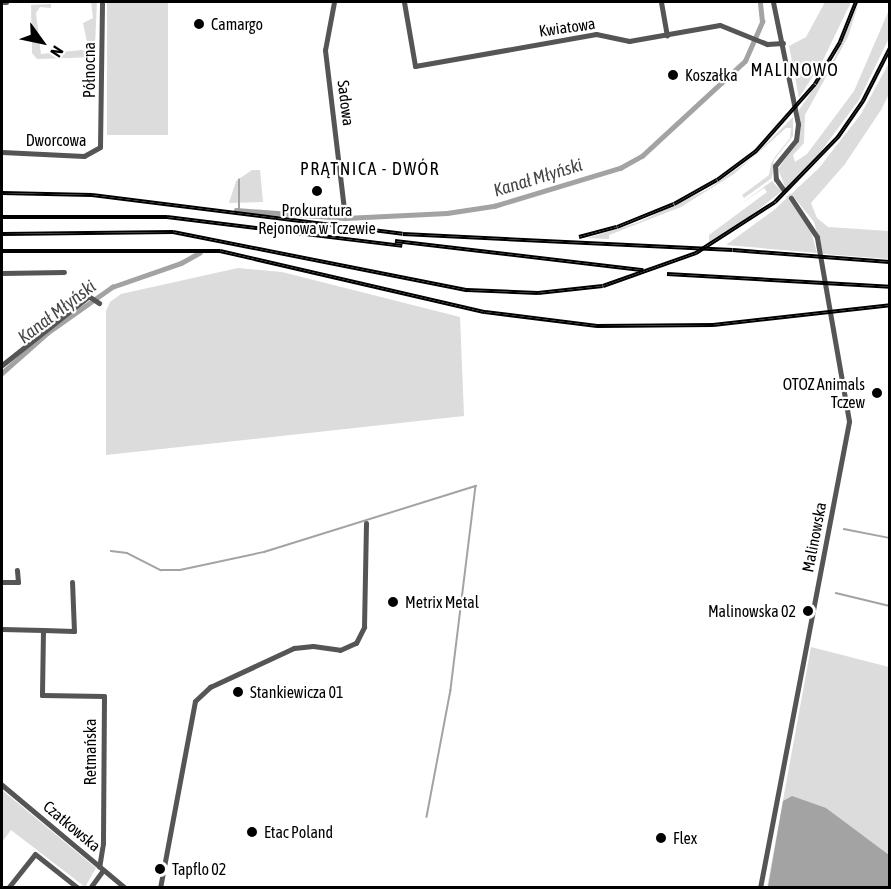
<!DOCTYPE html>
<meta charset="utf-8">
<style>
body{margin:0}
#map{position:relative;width:891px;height:889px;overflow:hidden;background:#fff;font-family:"Asap Condensed",sans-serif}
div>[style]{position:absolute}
.green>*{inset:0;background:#dcdcdc;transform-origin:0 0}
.water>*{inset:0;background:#a3a3a3}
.stream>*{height:1.5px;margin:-0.75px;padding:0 0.75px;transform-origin:0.75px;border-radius:0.75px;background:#a3a3a3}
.canal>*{height:4.5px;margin:-2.25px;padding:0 2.25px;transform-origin:2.25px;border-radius:2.25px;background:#a3a3a3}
.minor-tunnel>*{height:5px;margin-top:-2.5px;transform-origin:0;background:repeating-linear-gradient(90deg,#d9d9d9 0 5px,transparent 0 7.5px)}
.minor>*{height:5px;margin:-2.5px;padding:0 2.5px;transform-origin:2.5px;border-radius:2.5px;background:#555}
.rail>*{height:4px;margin-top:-2px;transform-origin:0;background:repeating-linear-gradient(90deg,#fff 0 4.5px,#000 0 9px);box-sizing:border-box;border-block:2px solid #000}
.dots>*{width:16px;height:16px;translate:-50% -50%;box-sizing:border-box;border:3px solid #fff;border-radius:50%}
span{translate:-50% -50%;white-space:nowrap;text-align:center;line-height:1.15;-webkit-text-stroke:4.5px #fff;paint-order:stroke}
.poi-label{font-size:16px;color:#000}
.left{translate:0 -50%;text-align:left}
.right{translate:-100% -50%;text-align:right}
.street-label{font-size:16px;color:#000}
.neighbourhood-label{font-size:18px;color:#000;letter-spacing:1.5px}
.water-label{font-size:18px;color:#444;font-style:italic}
.frame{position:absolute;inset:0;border:3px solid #000;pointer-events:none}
.north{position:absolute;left:12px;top:12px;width:60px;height:60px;-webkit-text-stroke:4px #fff;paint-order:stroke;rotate:123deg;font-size:16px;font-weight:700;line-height:24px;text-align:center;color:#000}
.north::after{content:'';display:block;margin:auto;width:21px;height:27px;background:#000;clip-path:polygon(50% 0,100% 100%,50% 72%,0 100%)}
</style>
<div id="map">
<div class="green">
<i style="clip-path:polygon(91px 2px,97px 2px,95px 46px,87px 42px,83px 23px,93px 18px)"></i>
<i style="left:107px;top:2px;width:61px;height:133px"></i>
<i style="clip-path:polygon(825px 2px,851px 2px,823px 60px,799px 98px,789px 46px,806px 37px)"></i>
<i style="clip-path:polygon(859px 2px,848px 37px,805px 115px,804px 143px,793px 155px,795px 162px,807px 154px,854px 91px,889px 10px,889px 38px,859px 100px,819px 154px,791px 184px,744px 221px,709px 242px,709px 235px,767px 192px,764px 188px,738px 206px,772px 181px,781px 191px,785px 187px,778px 169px,799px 140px,799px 110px,834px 59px)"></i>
<i style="clip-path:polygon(51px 4px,51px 8px,40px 7px,36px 13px,41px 54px,82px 50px,97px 57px,37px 59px,32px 53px,31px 5px)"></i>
<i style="clip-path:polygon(889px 63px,889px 94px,881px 110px,845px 164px,811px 203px,817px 218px,828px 227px,889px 231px,889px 259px,823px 254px,814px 222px,793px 196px,789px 200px,811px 231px,817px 253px,726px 245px,774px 210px,819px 168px,861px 114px)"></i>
<i style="clip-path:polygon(793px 117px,793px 136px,774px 160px,772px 178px,744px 198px,742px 195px,769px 175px,771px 164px,775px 157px,790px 138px,791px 128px,786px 128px,734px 174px,681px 207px,609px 235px,609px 239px,587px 238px,639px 222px,708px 189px,752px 158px)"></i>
<i style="clip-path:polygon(252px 170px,260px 170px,263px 202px,229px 203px,236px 181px)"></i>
<i style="clip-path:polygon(238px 268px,282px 272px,460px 317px,464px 416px,106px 455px,106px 311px,110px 302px,121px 294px)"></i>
<i style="clip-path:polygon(811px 647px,889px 667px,889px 887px,767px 888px)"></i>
<i style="clip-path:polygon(2px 790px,96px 868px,85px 887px,11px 830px,2px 842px)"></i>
</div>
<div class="water">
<i style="clip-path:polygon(792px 796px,826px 808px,889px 855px,889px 887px,768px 887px,783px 801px)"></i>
</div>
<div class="stream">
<i style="left:239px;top:209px;width:29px;rotate:-90deg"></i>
<i style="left:844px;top:529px;width:47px;rotate:11.1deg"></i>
<i style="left:111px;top:551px;width:16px;rotate:7deg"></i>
<i style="left:127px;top:553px;width:38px;rotate:27deg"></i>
<i style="left:161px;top:570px;width:19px"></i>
<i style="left:180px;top:570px;width:86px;rotate:-12.1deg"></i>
<i style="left:264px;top:552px;width:222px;rotate:-17.3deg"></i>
<i style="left:476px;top:486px;width:206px;rotate:97deg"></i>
<i style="left:451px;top:690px;width:129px;rotate:100.7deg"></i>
<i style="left:836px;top:593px;width:56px;rotate:13.5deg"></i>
</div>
<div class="canal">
<i style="left:236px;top:210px;width:109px;rotate:4.2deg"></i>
<i style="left:345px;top:218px;width:102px;rotate:-2.8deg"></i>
<i style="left:447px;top:213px;width:48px;rotate:-8.5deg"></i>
<i style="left:494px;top:206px;width:132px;rotate:-16.8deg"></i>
<i style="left:620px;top:168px;width:25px;rotate:-29deg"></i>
<i style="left:642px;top:156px;width:140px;rotate:-42.7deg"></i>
<i style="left:745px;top:61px;width:43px;rotate:-66.4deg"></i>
<i style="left:762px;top:22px;width:20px;rotate:-96deg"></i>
<i style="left:2px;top:373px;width:60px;rotate:-41.6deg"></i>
<i style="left:47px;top:333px;width:80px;rotate:-35.3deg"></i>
<i style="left:112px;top:287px;width:73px;rotate:-19.2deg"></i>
<i style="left:181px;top:263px;width:21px;rotate:-29deg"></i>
</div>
<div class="minor-tunnel">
<i style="left:783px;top:189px;width:12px;rotate:48deg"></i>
</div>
<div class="minor">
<i style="left:2px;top:2px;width:4px"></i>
<i style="left:334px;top:2px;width:49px;rotate:100.6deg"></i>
<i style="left:325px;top:50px;width:161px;rotate:83.2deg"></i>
<i style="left:404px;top:2px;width:65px;rotate:80.2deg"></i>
<i style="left:415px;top:66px;width:184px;rotate:-10deg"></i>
<i style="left:596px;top:34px;width:34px;rotate:12deg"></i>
<i style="left:629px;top:41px;width:92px;rotate:-10deg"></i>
<i style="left:720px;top:25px;width:51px;rotate:22deg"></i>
<i style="left:767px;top:44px;width:16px;rotate:-4deg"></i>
<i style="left:661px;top:2px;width:34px;rotate:80deg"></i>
<i style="left:773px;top:2px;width:125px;rotate:78.4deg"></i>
<i style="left:798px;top:124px;width:16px;rotate:97deg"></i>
<i style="left:796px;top:140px;width:33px;rotate:129deg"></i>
<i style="left:775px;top:166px;width:13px;rotate:86deg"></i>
<i style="left:776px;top:179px;width:12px;rotate:55deg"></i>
<i style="left:2px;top:152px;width:82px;rotate:2.8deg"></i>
<i style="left:84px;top:156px;width:18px;rotate:-29deg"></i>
<i style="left:100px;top:147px;width:145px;rotate:-89.2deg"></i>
<i style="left:2px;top:273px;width:62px;rotate:-0.9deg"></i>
<i style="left:90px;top:297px;width:11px;rotate:34deg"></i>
<i style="left:2px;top:365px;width:111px;rotate:-38.4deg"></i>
<i style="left:2px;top:582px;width:16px"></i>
<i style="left:18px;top:582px;width:12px;rotate:-95deg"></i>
<i style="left:2px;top:629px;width:41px;rotate:1.4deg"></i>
<i style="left:43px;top:630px;width:65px;rotate:90.9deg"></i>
<i style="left:42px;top:695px;width:62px;rotate:0.9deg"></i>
<i style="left:104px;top:696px;width:147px;rotate:90.4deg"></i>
<i style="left:103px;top:843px;width:24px;rotate:99deg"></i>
<i style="left:43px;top:630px;width:31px;rotate:2deg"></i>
<i style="left:74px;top:631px;width:49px;rotate:-92.3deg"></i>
<i style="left:2px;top:785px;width:160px;rotate:39.9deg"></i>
<i style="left:8px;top:888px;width:43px;rotate:-51.5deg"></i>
<i style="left:35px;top:854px;width:55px;rotate:38.3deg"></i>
<i style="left:90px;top:888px;width:22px;rotate:-54deg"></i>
<i style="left:160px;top:888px;width:190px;rotate:-79.4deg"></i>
<i style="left:195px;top:701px;width:21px;rotate:-43deg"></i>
<i style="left:210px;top:687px;width:93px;rotate:-24.9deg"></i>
<i style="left:294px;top:648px;width:19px;rotate:-6deg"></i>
<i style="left:313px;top:646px;width:27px;rotate:8deg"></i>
<i style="left:340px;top:650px;width:17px;rotate:-24deg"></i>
<i style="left:356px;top:643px;width:18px;rotate:-63deg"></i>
<i style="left:364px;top:627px;width:104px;rotate:-88.9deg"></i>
<i style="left:760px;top:888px;width:475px;rotate:-79.2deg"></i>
<i style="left:849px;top:421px;width:187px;rotate:-99.9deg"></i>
<i style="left:817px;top:237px;width:47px;rotate:-123.7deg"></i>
</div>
<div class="rail">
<i style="left:2px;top:193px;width:90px;rotate:1.3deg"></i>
<i style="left:92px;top:195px;width:313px;rotate:7.1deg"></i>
<i style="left:403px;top:234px;width:330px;rotate:2.8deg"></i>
<i style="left:733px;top:250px;width:157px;rotate:4.4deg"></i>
<i style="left:2px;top:217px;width:165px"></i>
<i style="left:167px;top:217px;width:237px;rotate:7deg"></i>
<i style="left:2px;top:234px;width:171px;rotate:-0.7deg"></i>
<i style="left:173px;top:232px;width:300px;rotate:11.2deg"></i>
<i style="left:467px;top:290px;width:71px;rotate:2.4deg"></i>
<i style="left:538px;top:293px;width:65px;rotate:-6.1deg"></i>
<i style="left:603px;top:286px;width:99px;rotate:-19.5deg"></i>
<i style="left:696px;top:253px;width:94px;rotate:-32.8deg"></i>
<i style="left:775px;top:202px;width:91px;rotate:-45.9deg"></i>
<i style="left:838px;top:137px;width:44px;rotate:-55.2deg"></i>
<i style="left:863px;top:101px;width:59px;rotate:-63deg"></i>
<i style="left:579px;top:237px;width:39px;rotate:-15deg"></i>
<i style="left:617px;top:227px;width:61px;rotate:-22deg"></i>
<i style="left:674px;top:204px;width:49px;rotate:-29.2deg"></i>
<i style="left:717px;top:180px;width:49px;rotate:-36.6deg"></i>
<i style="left:756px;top:151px;width:89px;rotate:-48.6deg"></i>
<i style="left:815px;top:84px;width:49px;rotate:-59.2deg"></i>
<i style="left:840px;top:42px;width:43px;rotate:-68.2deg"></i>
<i style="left:395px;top:241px;width:250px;rotate:6.7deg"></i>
<i style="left:2px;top:251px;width:218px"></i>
<i style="left:220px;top:251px;width:272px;rotate:13deg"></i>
<i style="left:485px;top:312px;width:113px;rotate:7.1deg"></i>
<i style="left:597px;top:326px;width:116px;rotate:-0.5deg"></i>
<i style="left:713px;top:325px;width:178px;rotate:-6.4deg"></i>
<i style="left:667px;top:274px;width:223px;rotate:3.3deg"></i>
</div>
<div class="dots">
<i style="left:199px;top:24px;background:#000"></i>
<i style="left:673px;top:75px;background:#000"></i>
<i style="left:317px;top:191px;background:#000"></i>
<i style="left:877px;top:393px;background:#000"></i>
<i style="left:393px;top:602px;background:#000"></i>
<i style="left:808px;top:611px;background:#000"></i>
<i style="left:238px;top:692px;background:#000"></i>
<i style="left:252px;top:832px;background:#000"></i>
<i style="left:661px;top:838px;background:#000"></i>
<i style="left:160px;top:869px;background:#000"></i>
</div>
<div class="poi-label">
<span class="left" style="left:211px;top:24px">Camargo</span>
<span class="left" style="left:685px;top:75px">Koszałka</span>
<span style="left:317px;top:219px">Prokuratura<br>Rejonowa w Tczewie</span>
<span class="right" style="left:865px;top:393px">OTOZ Animals<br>Tczew</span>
<span class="left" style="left:405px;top:602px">Metrix Metal</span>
<span class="right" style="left:796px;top:611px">Malinowska 02</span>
<span class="left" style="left:250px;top:692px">Stankiewicza 01</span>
<span class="left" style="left:264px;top:832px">Etac Poland</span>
<span class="left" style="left:673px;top:838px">Flex</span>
<span class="left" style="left:172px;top:869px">Tapflo 02</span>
</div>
<div class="street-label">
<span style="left:567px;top:27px;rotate:-8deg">Kwiatowa</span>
<span style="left:89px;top:70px;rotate:-90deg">Północna</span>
<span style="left:346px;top:103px;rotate:83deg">Sadowa</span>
<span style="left:56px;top:140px">Dworcowa</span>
<span style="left:814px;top:537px;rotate:-79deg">Malinowska</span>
<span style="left:90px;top:752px;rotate:-90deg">Retmańska</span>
<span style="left:72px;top:826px;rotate:40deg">Czatkowska</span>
</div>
<div class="neighbourhood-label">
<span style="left:795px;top:70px">MALINOWO</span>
<span style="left:370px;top:169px">PRĄTNICA - DWÓR</span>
</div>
<div class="water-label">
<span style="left:538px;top:178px;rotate:-17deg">Kanał Młyński</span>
<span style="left:57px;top:312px;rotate:-37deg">Kanał Młyński</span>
</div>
<div class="frame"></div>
<div class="north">N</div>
</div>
